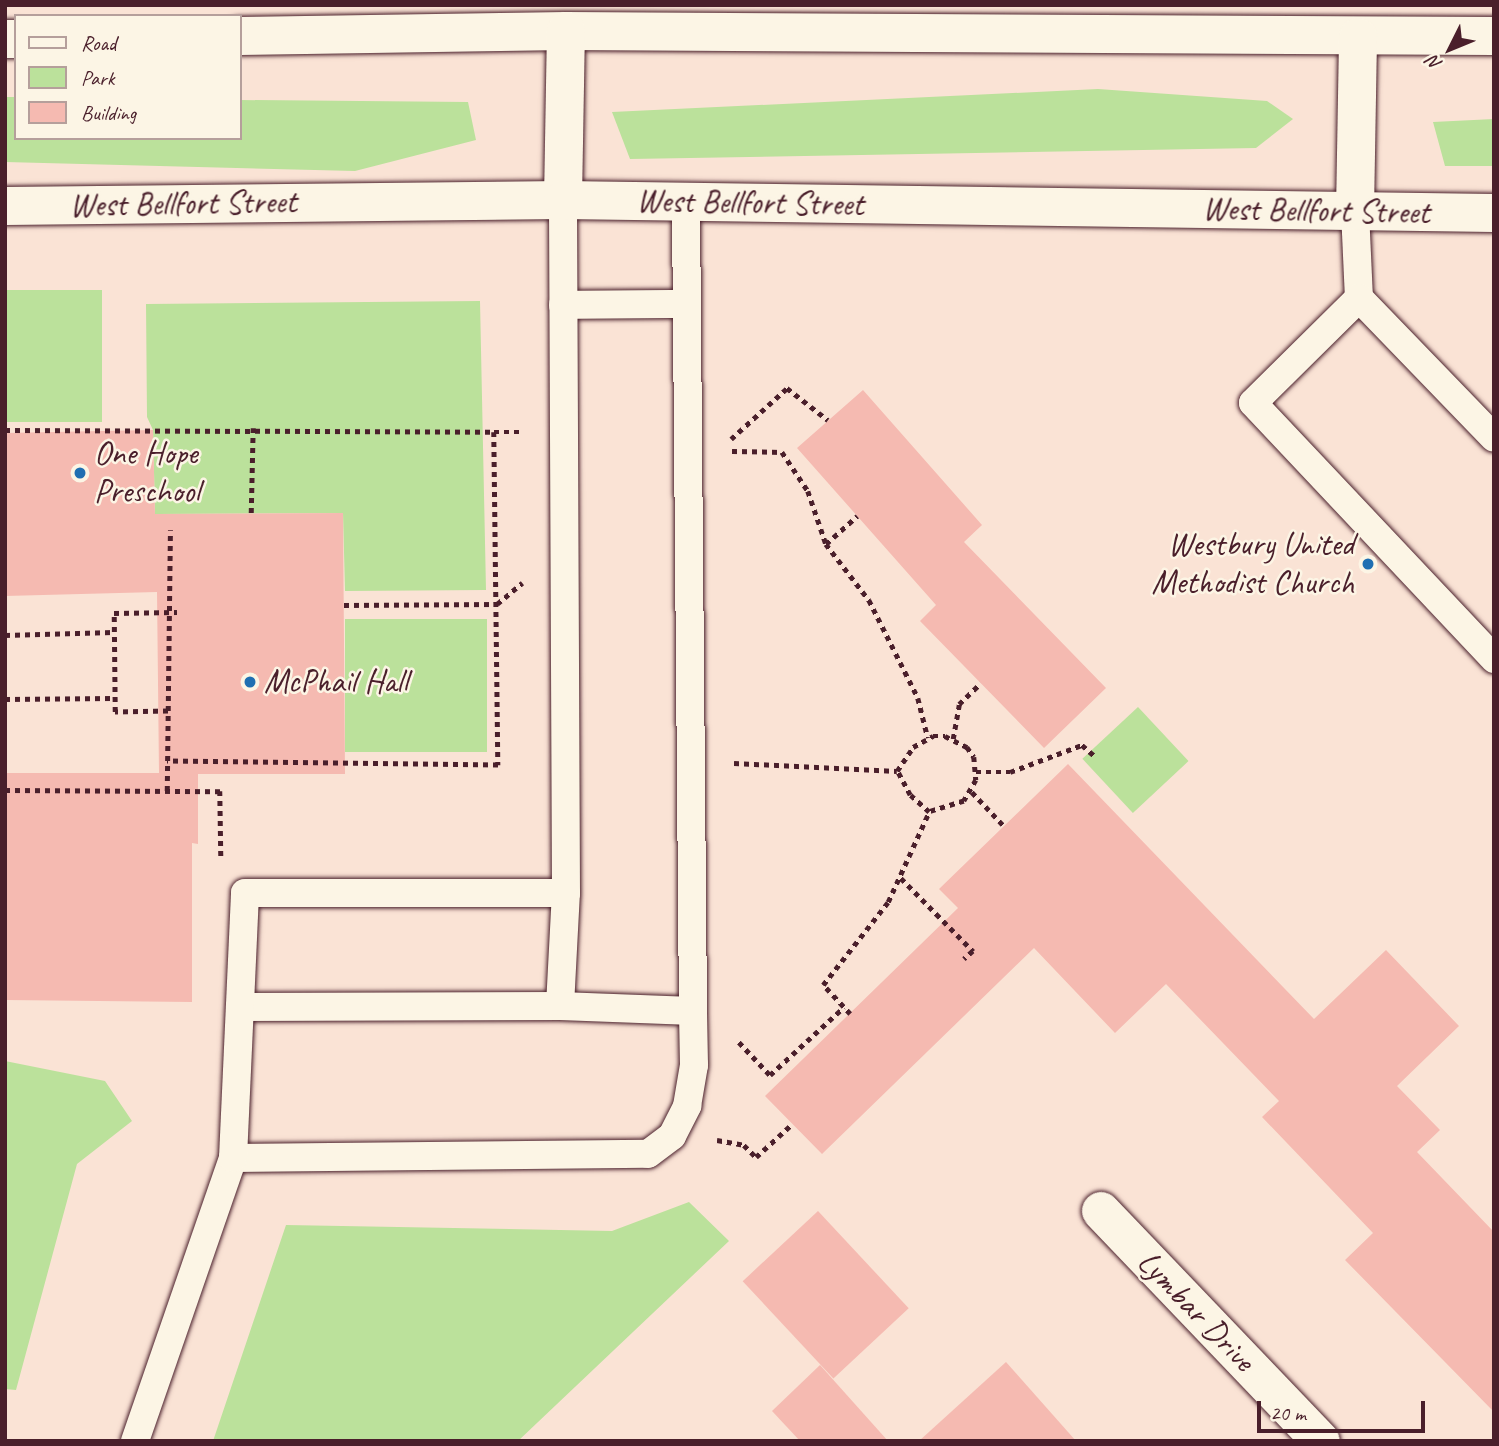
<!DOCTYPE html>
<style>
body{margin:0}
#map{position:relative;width:1499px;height:1446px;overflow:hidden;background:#fae3d5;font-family:Caveat,sans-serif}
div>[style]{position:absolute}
.green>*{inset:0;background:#bbe19b;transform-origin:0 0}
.building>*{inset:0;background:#f5bab1;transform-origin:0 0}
.path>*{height:4.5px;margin-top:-2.25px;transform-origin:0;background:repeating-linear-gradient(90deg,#4a1f2b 0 5px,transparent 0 10px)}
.roads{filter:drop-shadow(0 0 2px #4a1f2b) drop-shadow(0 0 2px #4a1f2b)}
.lane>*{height:28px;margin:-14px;padding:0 14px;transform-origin:14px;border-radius:14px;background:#fcf5e5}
.street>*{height:38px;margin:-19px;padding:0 19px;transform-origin:19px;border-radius:19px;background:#fcf5e5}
.secondary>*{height:38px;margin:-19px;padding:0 19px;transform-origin:19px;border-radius:19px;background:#fcf5e5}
.dots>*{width:19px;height:19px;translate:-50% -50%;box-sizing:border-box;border:4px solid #fcf5e5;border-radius:50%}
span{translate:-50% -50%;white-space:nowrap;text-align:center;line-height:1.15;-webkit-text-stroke:5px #fcf5e5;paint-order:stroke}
.street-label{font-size:33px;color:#4a1f2b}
.poi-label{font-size:33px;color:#4a1f2b}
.left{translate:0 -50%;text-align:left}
.right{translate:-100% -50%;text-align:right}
.frame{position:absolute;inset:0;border:7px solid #4a1f2b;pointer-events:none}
.legend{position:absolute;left:14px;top:14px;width:228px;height:126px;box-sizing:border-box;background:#fcf5e5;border:2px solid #b59f9b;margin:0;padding:9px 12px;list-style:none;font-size:21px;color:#4a1f2b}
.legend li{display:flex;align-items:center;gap:14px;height:35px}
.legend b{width:35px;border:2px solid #b59f9b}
.north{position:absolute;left:1415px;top:14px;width:70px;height:70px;-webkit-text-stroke:5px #fcf5e5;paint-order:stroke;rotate:227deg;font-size:19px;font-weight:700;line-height:28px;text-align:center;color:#4a1f2b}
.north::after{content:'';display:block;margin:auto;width:24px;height:32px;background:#4a1f2b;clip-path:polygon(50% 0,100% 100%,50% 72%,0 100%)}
.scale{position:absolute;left:1257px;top:1401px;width:168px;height:32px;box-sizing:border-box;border:4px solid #4a1f2b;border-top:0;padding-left:9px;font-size:21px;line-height:24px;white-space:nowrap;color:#4a1f2b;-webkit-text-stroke:5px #fcf5e5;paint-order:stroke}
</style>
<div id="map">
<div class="green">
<i style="clip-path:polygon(1098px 89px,1267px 101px,1293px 119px,1256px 148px,630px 159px,612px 112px)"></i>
<i style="clip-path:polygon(5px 97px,16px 97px,16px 138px,240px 138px,240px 100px,468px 102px,476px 140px,355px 171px,5px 162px)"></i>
<i style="clip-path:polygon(1494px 119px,1494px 166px,1445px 166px,1433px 122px)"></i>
<i style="left:5px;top:290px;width:97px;height:132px"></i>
<i style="clip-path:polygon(480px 301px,486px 590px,345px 591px,343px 513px,155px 514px,153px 430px,147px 417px,146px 304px)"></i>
<i style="left:345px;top:619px;width:142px;height:133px"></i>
<i style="left:1138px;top:707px;width:74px;height:76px;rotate:47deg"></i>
<i style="clip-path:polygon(5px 1061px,105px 1081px,132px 1121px,77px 1164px,16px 1390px,5px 1389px)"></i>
<i style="clip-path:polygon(689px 1202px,729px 1241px,518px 1441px,213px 1441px,286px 1225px,612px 1231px)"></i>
</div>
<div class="building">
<i style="clip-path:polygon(863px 390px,982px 525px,964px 542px,1106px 688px,1044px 748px,920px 621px,936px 605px,797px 448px)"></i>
<i style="clip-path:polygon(153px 430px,155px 514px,343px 513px,345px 774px,198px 774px,198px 844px,192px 843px,192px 1002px,5px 1000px,5px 773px,159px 773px,157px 592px,5px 596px,5px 433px)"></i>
<i style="clip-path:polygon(1068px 764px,1314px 1019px,1386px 950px,1459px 1026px,1397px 1086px,1440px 1130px,1417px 1152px,1494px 1232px,1494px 1412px,1345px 1260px,1373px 1233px,1262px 1117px,1279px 1101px,1166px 984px,1115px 1033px,1034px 948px,822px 1154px,765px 1096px,958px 908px,939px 889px)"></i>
<i style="left:818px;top:1211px;width:133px;height:103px;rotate:47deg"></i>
<i style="clip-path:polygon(1006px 1362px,1076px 1441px,919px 1441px)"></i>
<i style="clip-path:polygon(820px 1365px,888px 1441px,800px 1441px,772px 1411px)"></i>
</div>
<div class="path">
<i style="left:5px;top:430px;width:489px;rotate:0.2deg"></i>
<i style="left:494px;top:432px;width:333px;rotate:89.3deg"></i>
<i style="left:498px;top:765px;width:331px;rotate:-179.3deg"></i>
<i style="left:494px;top:432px;width:27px"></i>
<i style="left:731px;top:439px;width:76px;rotate:-42.3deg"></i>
<i style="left:787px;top:388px;width:52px;rotate:38deg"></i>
<i style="left:732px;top:451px;width:50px;rotate:1.1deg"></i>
<i style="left:782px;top:452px;width:47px;rotate:56.3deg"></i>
<i style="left:808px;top:491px;width:56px;rotate:71.2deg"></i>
<i style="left:826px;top:544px;width:71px;rotate:52.5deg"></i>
<i style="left:869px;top:600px;width:110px;rotate:63.4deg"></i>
<i style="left:918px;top:698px;width:41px;rotate:76deg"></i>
<i style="left:251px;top:513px;width:85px;rotate:-88.7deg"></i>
<i style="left:826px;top:544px;width:42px;rotate:-42.1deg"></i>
<i style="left:344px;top:605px;width:153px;rotate:-0.4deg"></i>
<i style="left:497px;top:604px;width:33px;rotate:-40deg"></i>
<i style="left:5px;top:635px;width:109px;rotate:-1.6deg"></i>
<i style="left:5px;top:699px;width:109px;rotate:-0.5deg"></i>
<i style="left:168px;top:711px;width:53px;rotate:178.9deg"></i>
<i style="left:115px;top:712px;width:99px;rotate:-90.6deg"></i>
<i style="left:114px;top:613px;width:63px;rotate:-0.9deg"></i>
<i style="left:933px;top:736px;width:12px"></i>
<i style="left:945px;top:736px;width:25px;rotate:27deg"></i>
<i style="left:967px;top:747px;width:12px;rotate:55deg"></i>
<i style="left:974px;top:757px;width:23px;rotate:85deg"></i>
<i style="left:976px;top:780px;width:24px;rotate:120deg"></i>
<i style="left:964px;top:801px;width:37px;rotate:163deg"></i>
<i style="left:929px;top:812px;width:25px;rotate:-138deg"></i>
<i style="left:910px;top:795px;width:27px;rotate:-118deg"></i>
<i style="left:897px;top:771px;width:29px;rotate:-56deg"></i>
<i style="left:913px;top:747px;width:23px;rotate:-29deg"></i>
<i style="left:953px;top:739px;width:36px;rotate:-80deg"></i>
<i style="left:959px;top:704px;width:30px;rotate:-44deg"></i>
<i style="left:734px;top:763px;width:163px;rotate:2.8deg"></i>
<i style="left:976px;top:772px;width:34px"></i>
<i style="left:1010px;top:772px;width:77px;rotate:-20.6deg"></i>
<i style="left:1082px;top:745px;width:18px;rotate:41deg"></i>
<i style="left:5px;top:790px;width:215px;rotate:0.3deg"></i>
<i style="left:220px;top:791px;width:67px;rotate:89.1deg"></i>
<i style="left:167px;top:791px;width:261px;rotate:-89.3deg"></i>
<i style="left:972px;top:792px;width:47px;rotate:46.7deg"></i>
<i style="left:901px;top:878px;width:103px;rotate:45.4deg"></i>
<i style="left:973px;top:951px;width:12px;rotate:138deg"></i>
<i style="left:850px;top:1014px;width:40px;rotate:-133deg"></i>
<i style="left:823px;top:985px;width:105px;rotate:-51.9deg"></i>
<i style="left:888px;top:902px;width:99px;rotate:-65.5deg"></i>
<i style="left:739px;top:1042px;width:45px;rotate:46.8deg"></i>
<i style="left:770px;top:1075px;width:100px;rotate:-42.6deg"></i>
<i style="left:717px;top:1140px;width:27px;rotate:10deg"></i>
<i style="left:744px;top:1145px;width:17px;rotate:45deg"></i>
<i style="left:756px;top:1157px;width:49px;rotate:-42.5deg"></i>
</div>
<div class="roads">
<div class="lane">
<i style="left:1355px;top:211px;width:87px;rotate:87.4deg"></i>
<i style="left:1359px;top:298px;width:194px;rotate:46deg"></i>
<i style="left:1359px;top:298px;width:149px;rotate:135.3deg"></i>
<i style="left:1253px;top:403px;width:352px;rotate:46.7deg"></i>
<i style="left:563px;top:305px;width:122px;rotate:-0.5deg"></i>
<i style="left:560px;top:1006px;width:113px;rotate:-87deg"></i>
<i style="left:566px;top:893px;width:693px;rotate:-90.25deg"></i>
<i style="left:240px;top:1007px;width:320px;rotate:-0.2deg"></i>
<i style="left:560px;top:1006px;width:133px;rotate:2.2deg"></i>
<i style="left:693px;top:1011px;width:809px;rotate:-90.5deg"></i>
<i style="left:233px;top:1158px;width:415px;rotate:-0.6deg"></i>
<i style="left:648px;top:1154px;width:30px;rotate:-37deg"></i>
<i style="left:672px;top:1136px;width:34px;rotate:-63deg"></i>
<i style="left:687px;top:1106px;width:42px;rotate:-80.3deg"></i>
<i style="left:694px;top:1065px;width:54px;rotate:-91.1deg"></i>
<i style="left:135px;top:1441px;width:299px;rotate:-70.9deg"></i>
<i style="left:233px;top:1158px;width:265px;rotate:-87.4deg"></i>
<i style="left:245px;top:893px;width:321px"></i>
</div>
<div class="street">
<i style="left:1101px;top:1211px;width:318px;rotate:46.3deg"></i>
</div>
<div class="secondary">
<i style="left:240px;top:36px;width:326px;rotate:-0.9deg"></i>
<i style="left:566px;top:31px;width:928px;rotate:0.31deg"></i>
<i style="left:5px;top:39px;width:11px"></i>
<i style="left:563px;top:200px;width:169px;rotate:-89deg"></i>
<i style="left:5px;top:206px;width:558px;rotate:-0.62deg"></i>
<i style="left:563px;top:200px;width:931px;rotate:0.8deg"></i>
<i style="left:1355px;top:211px;width:174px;rotate:-89deg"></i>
</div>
</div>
<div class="dots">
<i style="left:80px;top:473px;background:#1f6fb2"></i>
<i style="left:1368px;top:564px;background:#1f6fb2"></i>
<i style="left:250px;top:682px;background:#1f6fb2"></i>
</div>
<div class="street-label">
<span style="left:750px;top:203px;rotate:1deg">West Bellfort Street</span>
<span style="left:183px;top:204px;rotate:-1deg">West Bellfort Street</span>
<span style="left:1316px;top:211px;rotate:1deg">West Bellfort Street</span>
<span style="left:1196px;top:1311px;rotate:46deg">Lymbar Drive</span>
</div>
<div class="poi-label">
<span class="left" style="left:94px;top:473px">One Hope<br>Preschool</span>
<span class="right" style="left:1354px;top:564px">Westbury United<br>Methodist Church</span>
<span class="left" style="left:264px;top:682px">McPhail Hall</span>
</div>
<div class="frame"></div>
<ul class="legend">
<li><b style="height:9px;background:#fcf5e5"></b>Road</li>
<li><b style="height:19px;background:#bbe19b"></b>Park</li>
<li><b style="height:19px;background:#f5bab1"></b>Building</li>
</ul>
<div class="north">N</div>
<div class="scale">20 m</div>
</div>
